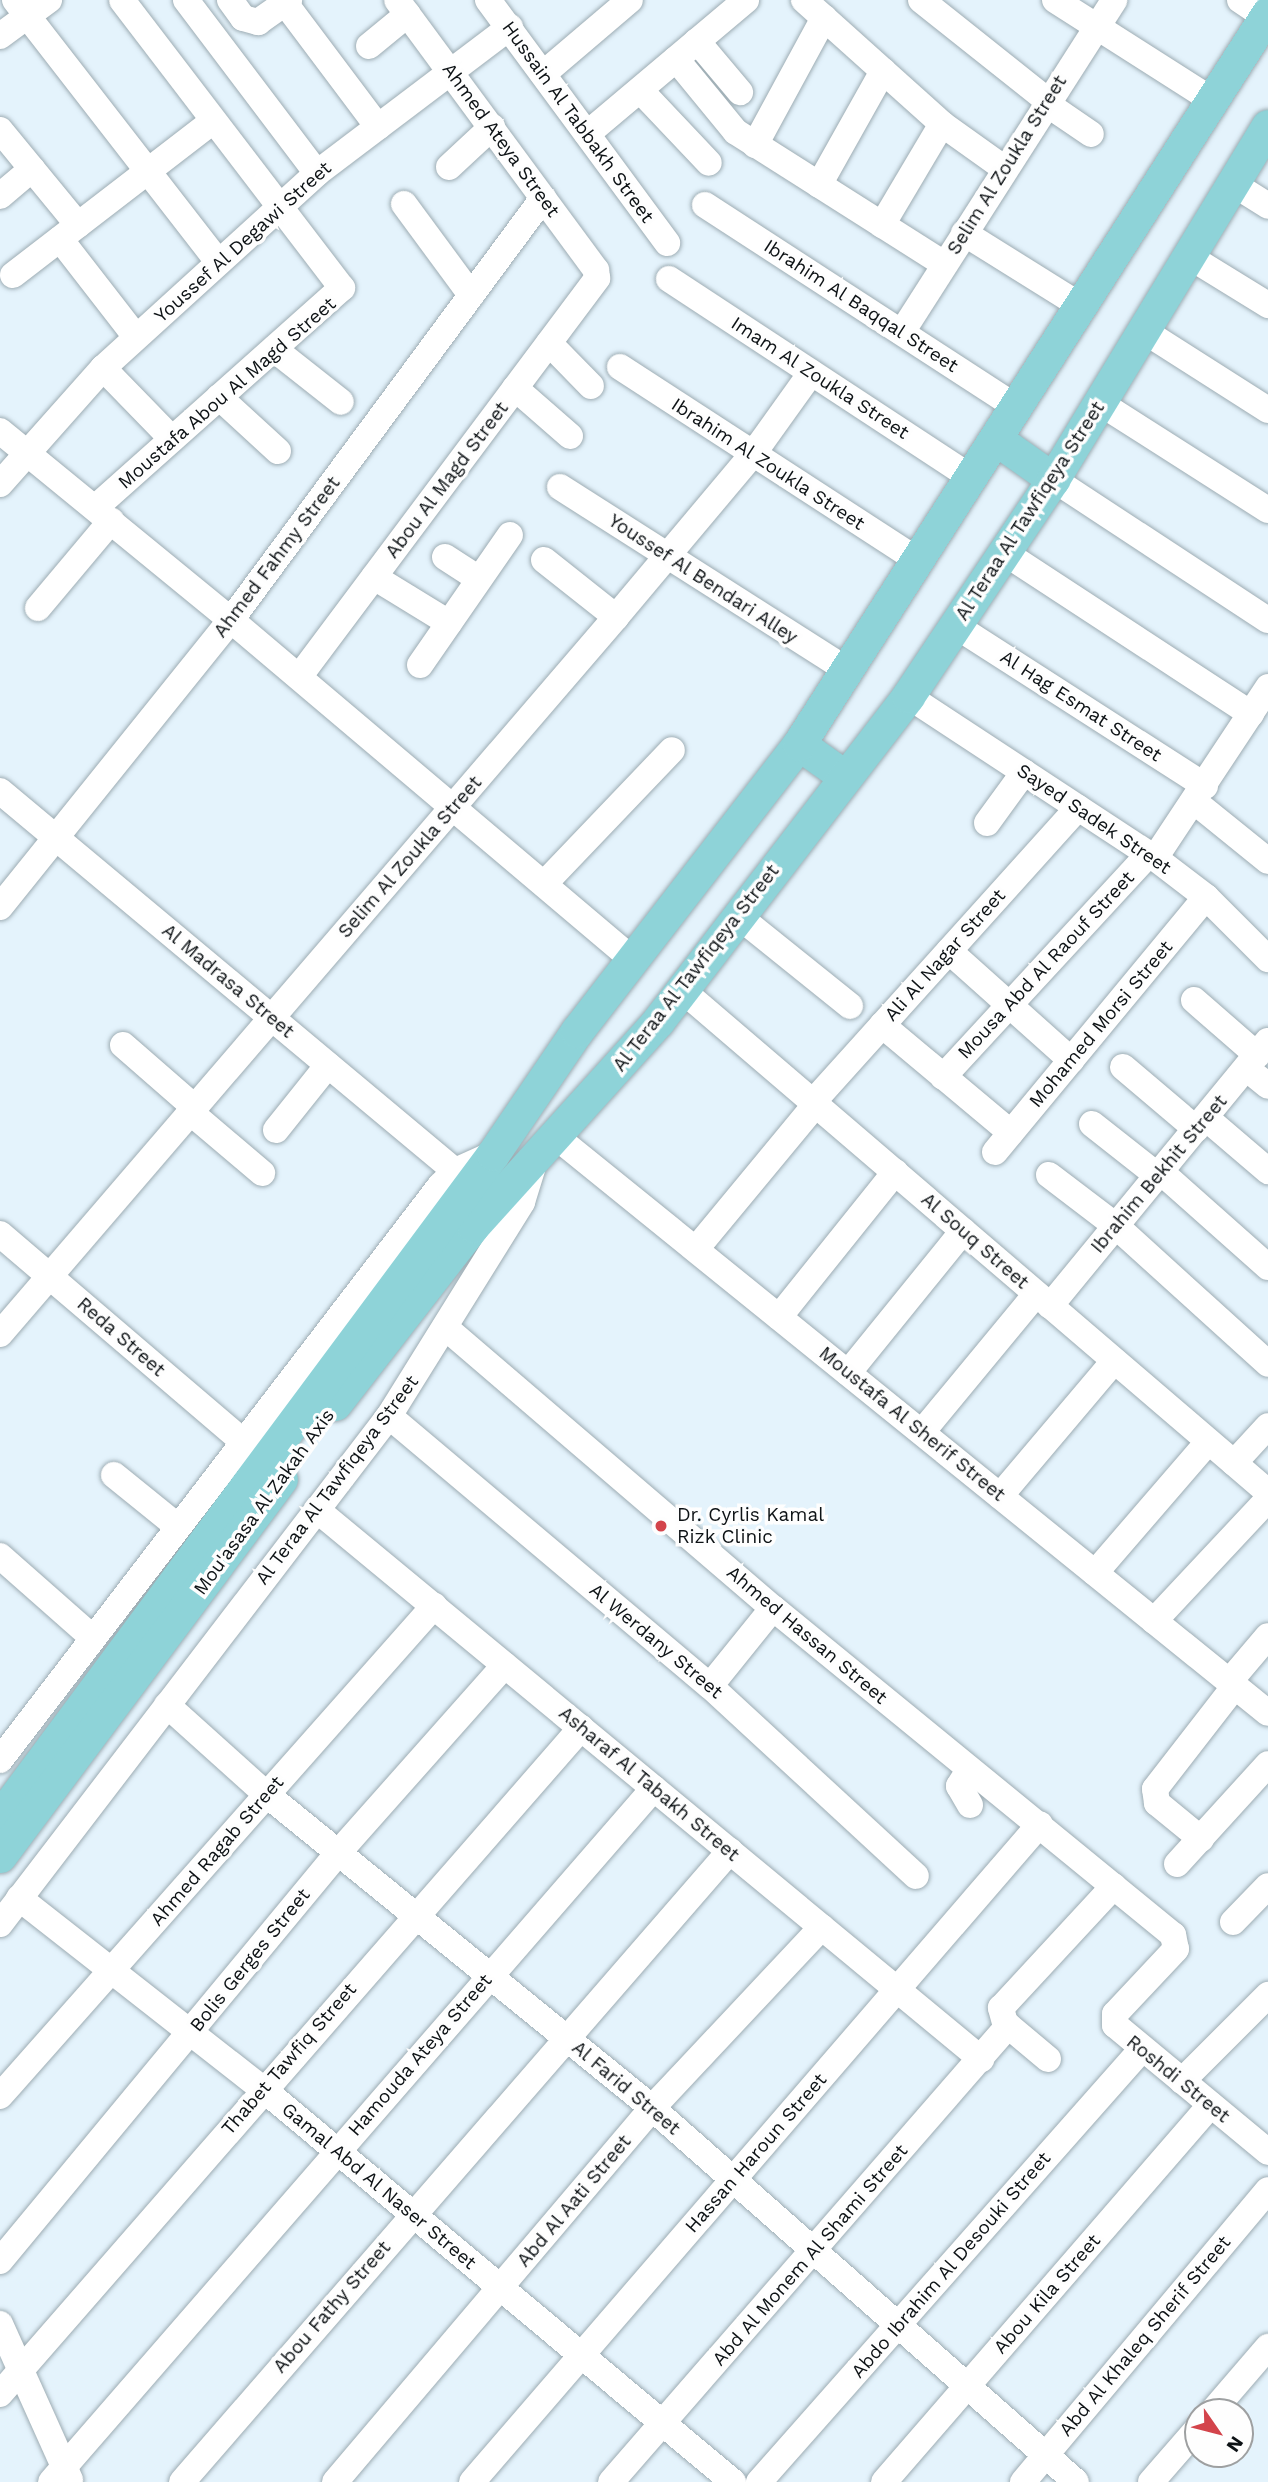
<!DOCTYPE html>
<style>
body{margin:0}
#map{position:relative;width:1268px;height:2482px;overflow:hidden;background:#e4f3fc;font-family:"Work Sans",sans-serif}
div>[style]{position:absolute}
.roads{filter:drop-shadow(0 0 2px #9dacb3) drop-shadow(0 0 2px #9dacb3)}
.minor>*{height:26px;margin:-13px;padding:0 13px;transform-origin:13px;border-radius:13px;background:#fff}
.major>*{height:33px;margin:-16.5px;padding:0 16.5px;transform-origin:16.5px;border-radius:16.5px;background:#8ed3d8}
.dots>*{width:19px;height:19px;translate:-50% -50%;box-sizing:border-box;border:4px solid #fefefe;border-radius:50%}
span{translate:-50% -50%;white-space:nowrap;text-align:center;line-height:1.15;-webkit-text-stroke:7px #fefefe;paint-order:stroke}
.street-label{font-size:19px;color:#0d1215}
.poi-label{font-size:19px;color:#0d1215}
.left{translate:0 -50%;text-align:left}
.north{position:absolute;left:1184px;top:2398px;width:70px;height:70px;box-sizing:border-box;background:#fefefe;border:2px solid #9ea0a1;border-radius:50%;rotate:125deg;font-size:19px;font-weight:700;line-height:28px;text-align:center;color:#0d1215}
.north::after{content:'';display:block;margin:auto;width:24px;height:32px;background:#d3444b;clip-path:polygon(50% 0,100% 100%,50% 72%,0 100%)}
</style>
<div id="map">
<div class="roads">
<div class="minor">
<i style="left:15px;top:0;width:331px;rotate:52.2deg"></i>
<i style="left:186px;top:0;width:217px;rotate:52.9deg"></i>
<i style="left:230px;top:0;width:22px;rotate:54deg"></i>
<i style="left:243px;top:18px;width:16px;rotate:15deg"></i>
<i style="left:258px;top:22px;width:38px;rotate:-35deg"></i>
<i style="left:488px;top:0;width:302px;rotate:53.6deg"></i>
<i style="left:804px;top:0;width:186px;rotate:41.9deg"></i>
<i style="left:942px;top:124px;width:77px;rotate:35.5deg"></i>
<i style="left:921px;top:0;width:162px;rotate:38.5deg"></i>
<i style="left:1055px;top:0;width:186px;rotate:32.5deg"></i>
<i style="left:1240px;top:0;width:30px;rotate:34deg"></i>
<i style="left:285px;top:3px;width:155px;rotate:53.1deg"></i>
<i style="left:0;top:36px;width:61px;rotate:-36.3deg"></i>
<i style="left:697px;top:41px;width:67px;rotate:49.9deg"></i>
<i style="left:369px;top:46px;width:50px;rotate:-39.4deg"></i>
<i style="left:676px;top:59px;width:94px;rotate:50.6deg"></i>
<i style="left:736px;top:132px;width:246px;rotate:32.4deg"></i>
<i style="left:543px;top:74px;width:114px;rotate:-40.4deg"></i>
<i style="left:640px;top:90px;width:100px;rotate:46.6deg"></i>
<i style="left:1047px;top:104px;width:53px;rotate:34.3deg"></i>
<i style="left:0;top:130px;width:123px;rotate:50.6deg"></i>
<i style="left:587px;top:134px;width:208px;rotate:-40.1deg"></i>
<i style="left:755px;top:145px;width:145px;rotate:-61.5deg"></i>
<i style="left:449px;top:167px;width:59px;rotate:-42.9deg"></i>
<i style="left:819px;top:185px;width:131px;rotate:-60.7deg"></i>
<i style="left:1235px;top:185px;width:39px;rotate:32deg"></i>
<i style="left:0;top:196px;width:42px;rotate:-40.2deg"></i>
<i style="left:404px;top:204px;width:113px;rotate:53.6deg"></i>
<i style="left:705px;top:205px;width:371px;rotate:33deg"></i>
<i style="left:882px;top:225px;width:117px;rotate:-59.3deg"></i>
<i style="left:964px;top:233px;width:138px;rotate:32deg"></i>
<i style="left:60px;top:239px;width:124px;rotate:52.2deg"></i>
<i style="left:1190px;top:257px;width:92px;rotate:31.6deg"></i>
<i style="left:13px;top:275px;width:252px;rotate:-37.6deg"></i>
<i style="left:669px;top:279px;width:361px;rotate:33.3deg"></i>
<i style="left:1144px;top:331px;width:147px;rotate:32.5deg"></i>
<i style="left:902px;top:332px;width:394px;rotate:-57.4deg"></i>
<i style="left:549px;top:343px;width:60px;rotate:45.7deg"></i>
<i style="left:274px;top:349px;width:85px;rotate:38.3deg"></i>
<i style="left:620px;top:367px;width:354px;rotate:33deg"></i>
<i style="left:103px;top:368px;width:99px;rotate:45.8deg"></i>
<i style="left:515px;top:388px;width:73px;rotate:41.1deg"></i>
<i style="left:219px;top:397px;width:80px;rotate:42.5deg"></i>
<i style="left:1100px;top:403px;width:199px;rotate:32.5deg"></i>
<i style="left:0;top:431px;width:298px;rotate:39.3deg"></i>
<i style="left:231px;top:620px;width:527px;rotate:40.22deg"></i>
<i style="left:1053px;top:479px;width:257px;rotate:33.3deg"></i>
<i style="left:0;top:484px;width:155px;rotate:-48.4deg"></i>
<i style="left:103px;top:368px;width:290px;rotate:-42.3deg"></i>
<i style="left:317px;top:173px;width:242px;rotate:-37.1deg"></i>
<i style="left:560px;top:487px;width:340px;rotate:32.5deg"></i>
<i style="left:95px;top:508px;width:331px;rotate:-41.7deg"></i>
<i style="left:342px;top:288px;width:362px;rotate:-127.4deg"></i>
<i style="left:1005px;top:553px;width:294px;rotate:33.2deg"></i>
<i style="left:445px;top:557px;width:40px;rotate:32.9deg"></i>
<i style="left:544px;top:560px;width:92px;rotate:38.4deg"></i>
<i style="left:374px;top:577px;width:88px;rotate:31.5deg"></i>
<i style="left:38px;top:608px;width:114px;rotate:-50deg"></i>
<i style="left:956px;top:626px;width:296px;rotate:32.7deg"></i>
<i style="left:420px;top:665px;width:158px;rotate:-55.3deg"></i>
<i style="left:299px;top:677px;width:498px;rotate:-53.2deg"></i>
<i style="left:597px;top:278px;width:8px;rotate:-97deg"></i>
<i style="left:596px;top:270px;width:335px;rotate:-126.4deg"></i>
<i style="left:908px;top:696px;width:295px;rotate:33.3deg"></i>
<i style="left:1155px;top:858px;width:64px;rotate:37.4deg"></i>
<i style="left:1206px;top:897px;width:88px;rotate:45deg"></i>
<i style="left:0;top:791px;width:593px;rotate:39.87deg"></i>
<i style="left:1195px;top:802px;width:94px;rotate:38.9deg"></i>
<i style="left:987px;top:823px;width:63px;rotate:-54deg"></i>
<i style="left:1155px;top:858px;width:205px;rotate:-56.5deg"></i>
<i style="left:544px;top:884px;width:185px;rotate:-46.3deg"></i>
<i style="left:0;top:907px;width:368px;rotate:-51.2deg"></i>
<i style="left:231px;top:620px;width:525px;rotate:-53.52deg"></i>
<i style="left:737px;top:915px;width:145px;rotate:38.8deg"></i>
<i style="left:949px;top:951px;width:164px;rotate:41.8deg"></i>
<i style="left:682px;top:990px;width:772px;rotate:40.59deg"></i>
<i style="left:1194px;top:1000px;width:84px;rotate:41.1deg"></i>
<i style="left:882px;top:1025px;width:168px;rotate:39.9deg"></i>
<i style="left:123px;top:1045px;width:93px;rotate:41.1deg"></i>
<i style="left:1123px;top:1067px;width:96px;rotate:40.3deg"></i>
<i style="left:1246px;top:1068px;width:28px;rotate:39deg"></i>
<i style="left:943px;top:1077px;width:304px;rotate:-47.3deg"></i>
<i style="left:813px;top:1102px;width:396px;rotate:-48deg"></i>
<i style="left:189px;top:1111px;width:96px;rotate:40.3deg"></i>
<i style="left:1206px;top:1118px;width:82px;rotate:40.5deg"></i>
<i style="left:1092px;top:1124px;width:84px;rotate:38.2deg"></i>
<i style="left:276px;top:1130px;width:83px;rotate:-51.3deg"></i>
<i style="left:555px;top:1136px;width:917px;rotate:38.98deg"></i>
<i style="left:995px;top:1152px;width:331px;rotate:-50.4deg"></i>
<i style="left:1161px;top:1172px;width:143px;rotate:41.6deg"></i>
<i style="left:1049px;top:1175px;width:84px;rotate:37.3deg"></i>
<i style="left:1116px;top:1226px;width:205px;rotate:42.2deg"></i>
<i style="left:0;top:1234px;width:318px;rotate:40.5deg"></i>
<i style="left:696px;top:1249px;width:188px;rotate:-50.4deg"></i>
<i style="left:1050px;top:1306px;width:343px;rotate:-50.6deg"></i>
<i style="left:779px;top:1317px;width:186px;rotate:-51.3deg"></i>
<i style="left:446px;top:1328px;width:430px;rotate:40.6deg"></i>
<i style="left:773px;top:1608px;width:517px;rotate:39.27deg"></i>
<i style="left:1173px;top:1935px;width:14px;rotate:78deg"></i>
<i style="left:1176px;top:1949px;width:89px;rotate:133.2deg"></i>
<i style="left:1115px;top:2014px;width:11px;rotate:90deg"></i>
<i style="left:1115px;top:2025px;width:199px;rotate:39.7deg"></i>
<i style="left:0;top:1334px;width:945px;rotate:-49.33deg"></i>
<i style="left:616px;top:617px;width:213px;rotate:-50deg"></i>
<i style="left:753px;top:454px;width:100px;rotate:-54.4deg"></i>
<i style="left:848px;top:1373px;width:183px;rotate:-51deg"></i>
<i style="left:389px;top:1416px;width:419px;rotate:40.1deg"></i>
<i style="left:710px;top:1686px;width:280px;rotate:42.7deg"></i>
<i style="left:922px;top:1432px;width:179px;rotate:-50.4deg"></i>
<i style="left:1234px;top:1463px;width:50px;rotate:-47.4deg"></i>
<i style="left:114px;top:1475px;width:81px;rotate:39deg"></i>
<i style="left:1000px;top:1496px;width:177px;rotate:-49.8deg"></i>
<i style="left:317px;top:1510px;width:862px;rotate:39.58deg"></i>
<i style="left:0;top:1556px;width:123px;rotate:41.4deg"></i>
<i style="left:1095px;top:1573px;width:173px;rotate:-49.2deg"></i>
<i style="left:1154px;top:1621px;width:167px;rotate:-46.9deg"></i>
<i style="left:1229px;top:1682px;width:60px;rotate:-49.7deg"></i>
<i style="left:710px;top:1686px;width:100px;rotate:-51.1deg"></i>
<i style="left:167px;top:1705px;width:133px;rotate:42deg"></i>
<i style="left:266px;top:1794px;width:498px;rotate:39.1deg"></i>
<i style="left:652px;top:2108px;width:565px;rotate:41.41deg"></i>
<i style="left:0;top:1760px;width:723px;rotate:-52.53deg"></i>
<i style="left:440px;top:1186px;width:21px;rotate:-45deg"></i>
<i style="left:455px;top:1171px;width:42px;rotate:-24.1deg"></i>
<i style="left:969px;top:1770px;width:19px;rotate:122deg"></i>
<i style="left:959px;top:1786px;width:22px;rotate:60deg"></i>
<i style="left:1201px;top:1839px;width:57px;rotate:-140.7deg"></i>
<i style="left:1157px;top:1803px;width:14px;rotate:-98deg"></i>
<i style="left:1155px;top:1789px;width:130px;rotate:-52.2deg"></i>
<i style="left:1177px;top:1864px;width:135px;rotate:-47.7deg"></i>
<i style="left:19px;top:1898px;width:310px;rotate:38.1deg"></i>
<i style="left:263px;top:2089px;width:613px;rotate:39.9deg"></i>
<i style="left:1233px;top:1922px;width:50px;rotate:-45.8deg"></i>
<i style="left:0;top:1924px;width:640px;rotate:-52.56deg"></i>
<i style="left:389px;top:1416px;width:252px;rotate:-58.1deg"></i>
<i style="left:522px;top:1202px;width:44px;rotate:-72.8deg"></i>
<i style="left:1048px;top:2059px;width:56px;rotate:-140.1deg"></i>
<i style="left:1005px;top:2023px;width:16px;rotate:-105deg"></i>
<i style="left:1001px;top:2008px;width:166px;rotate:-47.2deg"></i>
<i style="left:1182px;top:2081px;width:122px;rotate:-45deg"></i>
<i style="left:0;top:2096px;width:655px;rotate:-48.47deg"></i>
<i style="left:0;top:2261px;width:530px;rotate:-50.36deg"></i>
<i style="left:338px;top:1853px;width:251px;rotate:-48.4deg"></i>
<i style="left:0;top:2324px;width:171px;rotate:65.8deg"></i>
<i style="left:0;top:2394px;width:884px;rotate:-48.9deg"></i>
<i style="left:1212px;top:2412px;width:86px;rotate:-49.3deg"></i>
<i style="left:51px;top:2482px;width:919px;rotate:-49.01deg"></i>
<i style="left:182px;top:2482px;width:836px;rotate:-49.03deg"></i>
<i style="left:335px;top:2482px;width:490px;rotate:-49.7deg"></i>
<i style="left:652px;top:2108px;width:248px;rotate:-46.8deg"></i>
<i style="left:472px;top:2482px;width:869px;rotate:-49.2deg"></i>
<i style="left:611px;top:2482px;width:605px;rotate:-48.96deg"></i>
<i style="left:759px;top:2482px;width:578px;rotate:-48.51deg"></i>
<i style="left:884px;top:2482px;width:499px;rotate:-49.1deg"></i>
<i style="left:1023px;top:2482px;width:381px;rotate:-50deg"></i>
<i style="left:1151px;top:2482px;width:72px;rotate:-49deg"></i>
</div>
<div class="major">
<i style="left:996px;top:439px;width:70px;rotate:35.1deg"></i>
<i style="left:799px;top:744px;width:55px;rotate:35.4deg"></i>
<i style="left:335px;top:1404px;width:225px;rotate:-52.2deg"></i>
<i style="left:473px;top:1226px;width:276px;rotate:-47.9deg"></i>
<i style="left:658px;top:1021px;width:410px;rotate:-52.4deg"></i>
<i style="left:908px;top:696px;width:261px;rotate:-56.2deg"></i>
<i style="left:1053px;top:479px;width:413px;rotate:-58.7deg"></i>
<i style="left:0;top:1817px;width:826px;rotate:-53.37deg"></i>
<i style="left:493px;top:1154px;width:149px;rotate:-55.7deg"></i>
<i style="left:577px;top:1031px;width:363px;rotate:-52.3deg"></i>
<i style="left:799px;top:744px;width:869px;rotate:-57.32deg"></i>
<i style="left:0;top:1856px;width:470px;rotate:-53.3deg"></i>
</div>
</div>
<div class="dots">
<i style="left:661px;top:1526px;background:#d3444b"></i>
</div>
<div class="street-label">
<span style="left:578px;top:122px;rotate:54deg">Hussain Al Tabbakh Street</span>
<span style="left:501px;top:140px;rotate:54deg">Ahmed Ateya Street</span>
<span style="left:1007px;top:165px;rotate:-58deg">Selim Al Zoukla Street</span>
<span style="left:243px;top:242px;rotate:-42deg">Youssef Al Degawi Street</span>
<span style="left:861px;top:306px;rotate:33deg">Ibrahim Al Baqqal Street</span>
<span style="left:820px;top:378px;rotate:33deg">Imam Al Zoukla Street</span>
<span style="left:227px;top:393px;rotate:-41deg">Moustafa Abou Al Magd Street</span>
<span style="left:768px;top:464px;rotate:33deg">Ibrahim Al Zoukla Street</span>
<span style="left:447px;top:480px;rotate:-53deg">Abou Al Magd Street</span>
<span style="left:1030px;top:511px;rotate:-57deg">Al Teraa Al Tawfiqeya Street</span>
<span style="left:277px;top:557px;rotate:-53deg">Ahmed Fahmy Street</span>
<span style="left:703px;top:579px;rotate:33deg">Youssef Al Bendari Alley</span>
<span style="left:1081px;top:706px;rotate:33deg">Al Hag Esmat Street</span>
<span style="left:1094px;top:819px;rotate:34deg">Sayed Sadek Street</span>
<span style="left:410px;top:857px;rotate:-49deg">Selim Al Zoukla Street</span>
<span style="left:945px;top:955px;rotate:-48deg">Ali Al Nagar Street</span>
<span style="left:1046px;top:965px;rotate:-47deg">Mousa Abd Al Raouf Street</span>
<span style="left:696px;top:968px;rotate:-52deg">Al Teraa Al Tawfiqeya Street</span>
<span style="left:228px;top:981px;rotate:40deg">Al Madrasa Street</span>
<span style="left:1101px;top:1024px;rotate:-50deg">Mohamed Morsi Street</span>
<span style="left:1159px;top:1174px;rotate:-50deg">Ibrahim Bekhit Street</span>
<span style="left:975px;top:1241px;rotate:41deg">Al Souq Street</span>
<span style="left:121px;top:1337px;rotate:41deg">Reda Street</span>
<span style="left:912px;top:1424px;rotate:39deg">Moustafa Al Sherif Street</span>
<span style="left:337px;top:1480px;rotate:-53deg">Al Teraa Al Tawfiqeya Street</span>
<span style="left:264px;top:1502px;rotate:-54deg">Mou'asasa Al Zakah Axis</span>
<span style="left:807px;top:1635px;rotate:40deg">Ahmed Hassan Street</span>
<span style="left:656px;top:1641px;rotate:40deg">Al Werdany Street</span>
<span style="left:649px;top:1784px;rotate:40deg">Asharaf Al Tabakh Street</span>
<span style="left:217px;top:1851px;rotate:-49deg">Ahmed Ragab Street</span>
<span style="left:250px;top:1960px;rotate:-51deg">Bolis Gerges Street</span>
<span style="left:420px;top:2055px;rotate:-49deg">Hamouda Ateya Street</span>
<span style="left:289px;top:2059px;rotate:-49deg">Thabet Tawfiq Street</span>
<span style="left:1178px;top:2079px;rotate:39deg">Roshdi Street</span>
<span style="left:626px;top:2088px;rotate:40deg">Al Farid Street</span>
<span style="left:756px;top:2153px;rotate:-49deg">Hassan Haroun Street</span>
<span style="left:379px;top:2186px;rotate:40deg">Gamal Abd Al Naser Street</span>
<span style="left:574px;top:2201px;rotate:-50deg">Abd Al Aati Street</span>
<span style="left:810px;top:2255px;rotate:-49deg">Abd Al Monem Al Shami Street</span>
<span style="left:951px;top:2265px;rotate:-49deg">Abdo Ibrahim Al Desouki Street</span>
<span style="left:1047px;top:2294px;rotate:-49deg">Abou Kila Street</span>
<span style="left:332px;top:2307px;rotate:-49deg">Abou Fathy Street</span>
<span style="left:1145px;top:2336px;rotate:-50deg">Abd Al Khaleq Sherif Street</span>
</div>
<div class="poi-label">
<span class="left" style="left:677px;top:1526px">Dr. Cyrlis Kamal<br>Rizk Clinic</span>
</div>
<div class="north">N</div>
</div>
